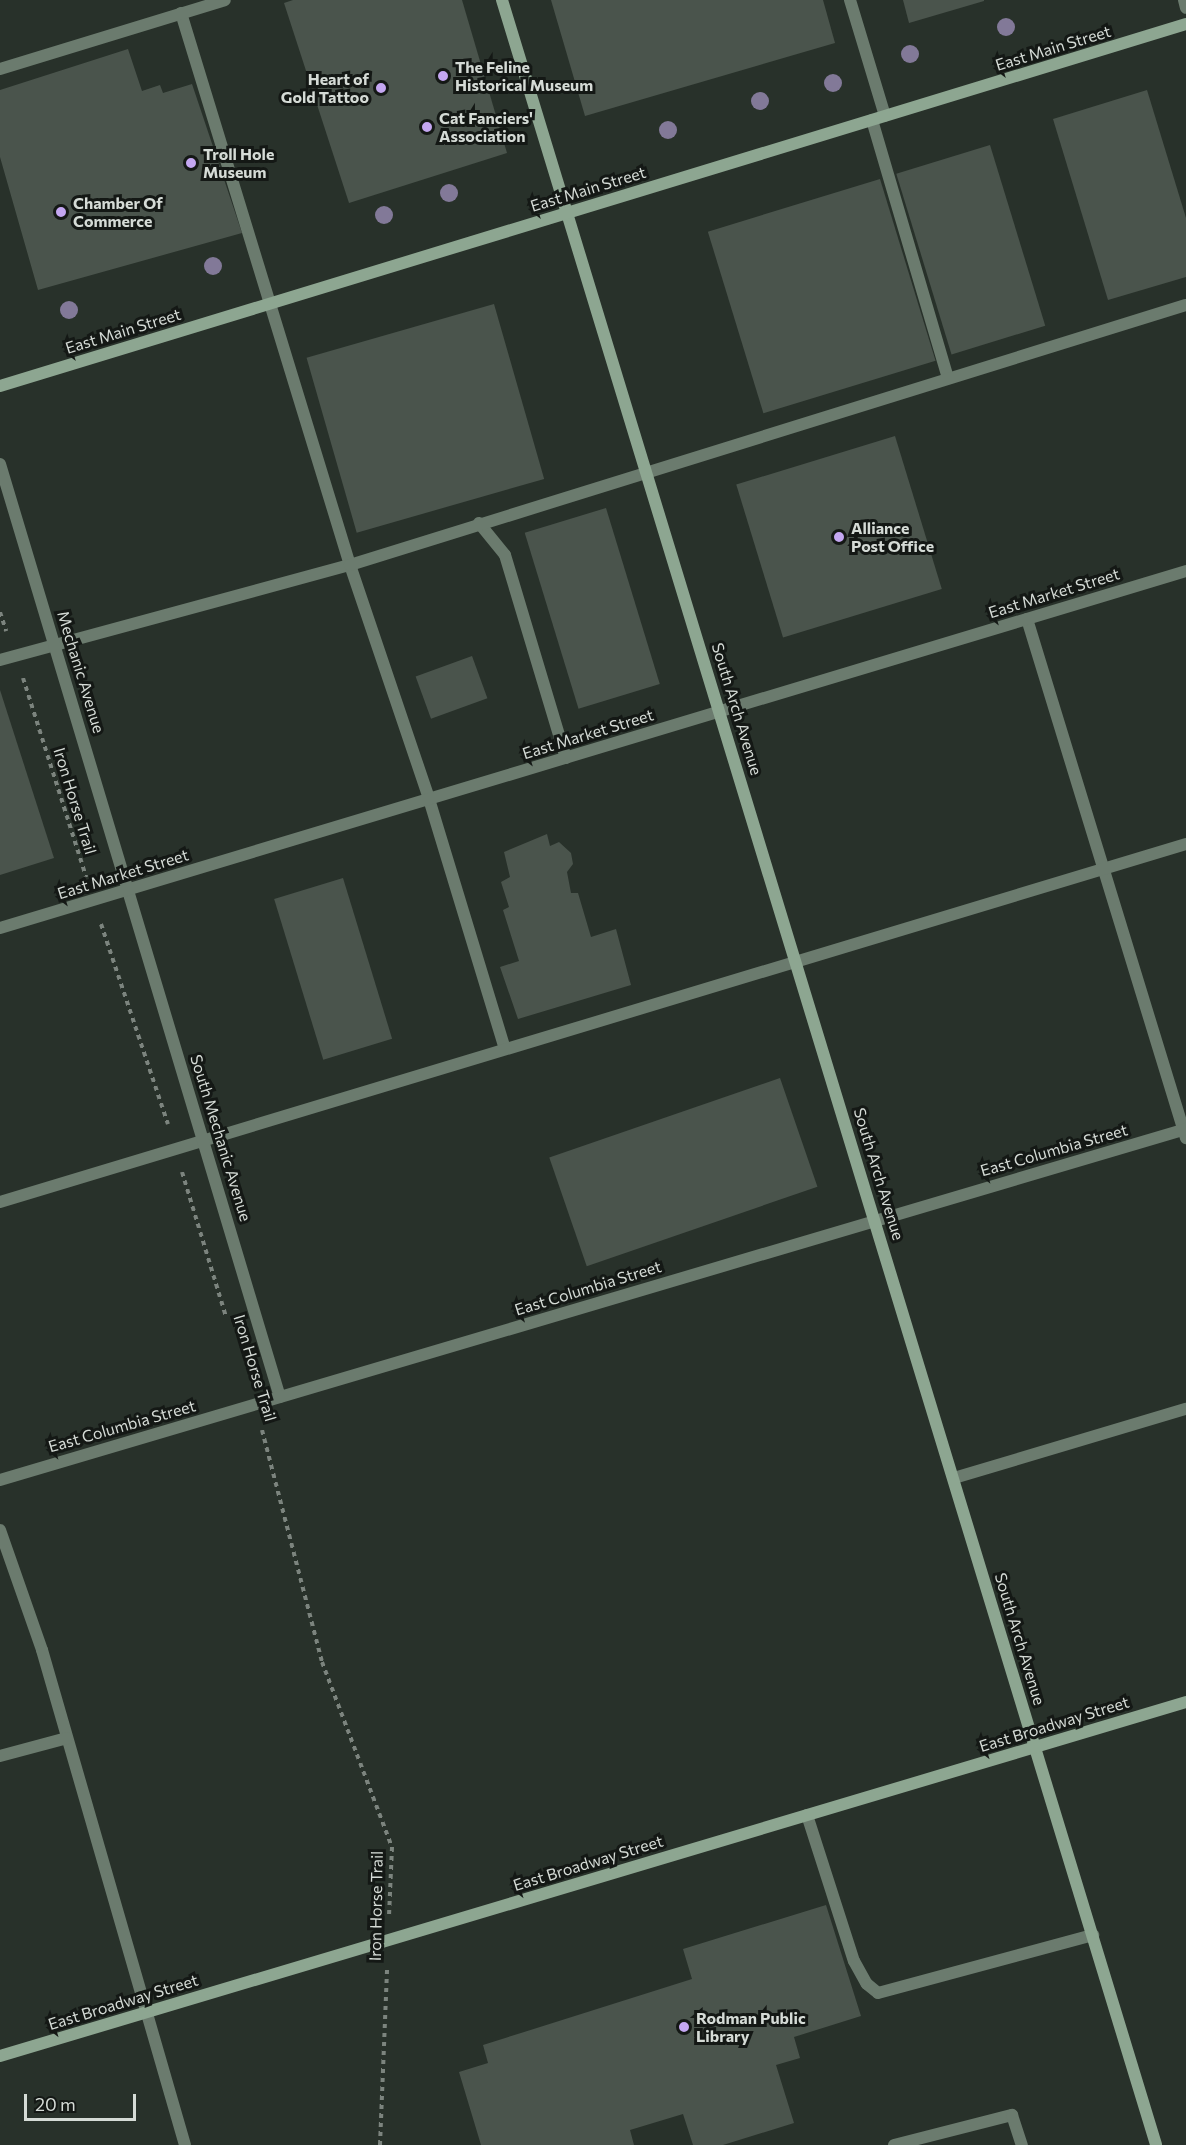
<!DOCTYPE html>
<style>
body{margin:0}
#map{position:relative;width:1186px;height:2145px;overflow:hidden;background:#28312a;font-family:Commissioner,sans-serif}
div>[style]{position:absolute}
.building>*{inset:0;background:#4a544c;transform-origin:0 0}
.path>*{height:4px;margin-top:-2px;transform-origin:0;background:repeating-linear-gradient(90deg,#7c847e 0 4.5px,transparent 0 9px)}
.lane>*{height:12px;margin:-6px;padding:0 6px;transform-origin:6px;border-radius:6px;background:#6b7b6e}
.street>*{height:12px;margin:-6px;padding:0 6px;transform-origin:6px;border-radius:6px;background:#6b7b6e}
.secondary>*{height:12px;margin:-6px;padding:0 6px;transform-origin:6px;border-radius:6px;background:#8da691}
.trees>*{width:18px;height:18px;margin:-9px;border-radius:50%;background:#827998}
.dots>*{width:16px;height:16px;translate:-50% -50%;box-sizing:border-box;border:3px solid #141815;border-radius:50%}
span{translate:-50% -50%;white-space:nowrap;text-align:center;line-height:1.15;-webkit-text-stroke:6px #141815;paint-order:stroke}
.street-label{font-size:16px;color:#d5dbd6}
.poi-label{font-size:16px;color:#d5dbd6;font-weight:700}
.left{translate:0 -50%;text-align:left}
.right{translate:-100% -50%;text-align:right}
.scale{position:absolute;left:24px;top:2094px;width:112px;height:27px;box-sizing:border-box;border:3px solid #d5dbd6;border-top:0;padding-left:8px;font-size:18px;line-height:21px;white-space:nowrap;color:#d5dbd6;-webkit-text-stroke:4px #141815;paint-order:stroke}
</style>
<div id="map">
<div class="building">
<i style="clip-path:polygon(293px 0,462px 0,507px 153px,349px 203px,284px 3px)"></i>
<i style="clip-path:polygon(551px 0,823px 0,835px 43px,585px 116px)"></i>
<i style="clip-path:polygon(903px 0,984px 0,984px 1px,909px 23px)"></i>
<i style="clip-path:polygon(128px 49px,142px 91px,160px 85px,163px 93px,192px 84px,242px 233px,38px 290px,0 157px,0 90px)"></i>
<i style="clip-path:polygon(1147px 90px,1186px 218px,1186px 277px,1108px 300px,1053px 119px)"></i>
<i style="left:990px;top:145px;width:189px;height:98px;rotate:73deg"></i>
<i style="left:880px;top:179px;width:190px;height:180px;rotate:73deg"></i>
<i style="left:494px;top:304px;width:182px;height:195px;rotate:74deg"></i>
<i style="left:895px;top:436px;width:160px;height:166px;rotate:73deg"></i>
<i style="left:606px;top:508px;width:184px;height:85px;rotate:73deg"></i>
<i style="left:472px;top:656px;width:45px;height:60px;rotate:70deg"></i>
<i style="clip-path:polygon(0 690px,54px 858px,0 875px)"></i>
<i style="clip-path:polygon(547px 834px,550px 846px,559px 842px,571px 853px,573px 864px,567px 872px,571px 893px,578px 893px,591px 937px,616px 929px,631px 985px,518px 1019px,500px 967px,519px 961px,503px 910px,509px 907px,501px 882px,510px 877px,504px 852px)"></i>
<i style="left:343px;top:878px;width:168px;height:72px;rotate:73deg"></i>
<i style="left:780px;top:1078px;width:115px;height:244px;rotate:71deg"></i>
<i style="clip-path:polygon(826px 1905px,861px 2016px,794px 2037px,800px 2058px,776px 2065px,794px 2123px,723px 2145px,693px 2145px,683px 2114px,630px 2130px,634px 2145px,481px 2145px,459px 2072px,488px 2063px,483px 2045px,692px 1979px,683px 1949px)"></i>
</div>
<div class="path">
<i style="left:0;top:612px;width:20px;rotate:72deg"></i>
<i style="left:23px;top:678px;width:209px;rotate:72.4deg"></i>
<i style="left:101px;top:924px;width:211px;rotate:71.5deg"></i>
<i style="left:182px;top:1172px;width:152px;rotate:73.1deg"></i>
<i style="left:262px;top:1430px;width:240px;rotate:75.5deg"></i>
<i style="left:322px;top:1662px;width:198px;rotate:69.3deg"></i>
<i style="left:392px;top:1847px;width:68px;rotate:92.5deg"></i>
<i style="left:380px;top:2145px;width:178px;rotate:-87.7deg"></i>
</div>
<div class="lane">
<i style="left:850px;top:0;width:121px;rotate:73.2deg"></i>
<i style="left:181px;top:13px;width:577px;rotate:72.98deg"></i>
<i style="left:350px;top:565px;width:247px;rotate:71.3deg"></i>
<i style="left:429px;top:799px;width:261px;rotate:73.1deg"></i>
<i style="left:0;top:69px;width:235px;rotate:-17deg"></i>
<i style="left:872px;top:120px;width:269px;rotate:73.6deg"></i>
<i style="left:479px;top:523px;width:41px;rotate:50.9deg"></i>
<i style="left:505px;top:555px;width:212px;rotate:73.3deg"></i>
<i style="left:1027px;top:619px;width:543px;rotate:72.97deg"></i>
<i style="left:0;top:660px;width:363px;rotate:-15.2deg"></i>
<i style="left:350px;top:565px;width:875px;rotate:-17.28deg"></i>
<i style="left:0;top:1202px;width:1239px;rotate:-16.8deg"></i>
<i style="left:954px;top:1478px;width:242px;rotate:-16.6deg"></i>
<i style="left:0;top:1530px;width:127px;rotate:70.7deg"></i>
<i style="left:42px;top:1650px;width:515px;rotate:73.89deg"></i>
<i style="left:0;top:1756px;width:69px;rotate:-15deg"></i>
<i style="left:807px;top:1815px;width:153px;rotate:72.2deg"></i>
<i style="left:854px;top:1961px;width:26px;rotate:61deg"></i>
<i style="left:867px;top:1984px;width:14px;rotate:39deg"></i>
<i style="left:878px;top:1993px;width:223px;rotate:-15.1deg"></i>
<i style="left:894px;top:2145px;width:122px;rotate:-14.3deg"></i>
<i style="left:1012px;top:2115px;width:32px;rotate:72deg"></i>
</div>
<div class="street">
<i style="left:1184px;top:0;width:8px;rotate:76deg"></i>
<i style="left:0;top:464px;width:974px;rotate:73.3deg"></i>
<i style="left:0;top:928px;width:1239px;rotate:-16.75deg"></i>
<i style="left:0;top:1480px;width:1237px;rotate:-16.49deg"></i>
</div>
<div class="secondary">
<i style="left:502px;top:0;width:2242px;rotate:73.04deg"></i>
<i style="left:0;top:386px;width:1240px;rotate:-16.97deg"></i>
<i style="left:0;top:2056px;width:1238px;rotate:-16.62deg"></i>
</div>
<div class="trees">
<i style="left:1006px;top:27px"></i>
<i style="left:910px;top:54px"></i>
<i style="left:833px;top:83px"></i>
<i style="left:760px;top:101px"></i>
<i style="left:668px;top:130px"></i>
<i style="left:449px;top:193px"></i>
<i style="left:384px;top:215px"></i>
<i style="left:213px;top:266px"></i>
<i style="left:69px;top:310px"></i>
</div>
<div class="dots">
<i style="left:443px;top:76px;background:#c4a7f1"></i>
<i style="left:381px;top:88px;background:#c4a7f1"></i>
<i style="left:427px;top:127px;background:#c4a7f1"></i>
<i style="left:191px;top:163px;background:#c4a7f1"></i>
<i style="left:61px;top:212px;background:#c4a7f1"></i>
<i style="left:839px;top:537px;background:#c4a7f1"></i>
<i style="left:684px;top:2027px;background:#c4a7f1"></i>
</div>
<div class="street-label">
<span style="left:1053px;top:48px;rotate:-17deg">East Main Street</span>
<span style="left:588px;top:189px;rotate:-17deg">East Main Street</span>
<span style="left:123px;top:331px;rotate:-17deg">East Main Street</span>
<span style="left:1054px;top:593px;rotate:-17deg">East Market Street</span>
<span style="left:81px;top:672px;rotate:73deg">Mechanic Avenue</span>
<span style="left:737px;top:709px;rotate:73deg">South Arch Avenue</span>
<span style="left:588px;top:734px;rotate:-17deg">East Market Street</span>
<span style="left:75px;top:801px;rotate:73deg">Iron Horse Trail</span>
<span style="left:123px;top:874px;rotate:-17deg">East Market Street</span>
<span style="left:221px;top:1138px;rotate:73deg">South Mechanic Avenue</span>
<span style="left:1054px;top:1150px;rotate:-16deg">East Columbia Street</span>
<span style="left:879px;top:1174px;rotate:73deg">South Arch Avenue</span>
<span style="left:588px;top:1288px;rotate:-17deg">East Columbia Street</span>
<span style="left:255px;top:1368px;rotate:73deg">Iron Horse Trail</span>
<span style="left:122px;top:1426px;rotate:-16deg">East Columbia Street</span>
<span style="left:1020px;top:1639px;rotate:73deg">South Arch Avenue</span>
<span style="left:1054px;top:1724px;rotate:-17deg">East Broadway Street</span>
<span style="left:588px;top:1863px;rotate:-17deg">East Broadway Street</span>
<span style="left:376px;top:1906px;rotate:-89deg">Iron Horse Trail</span>
<span style="left:123px;top:2002px;rotate:-17deg">East Broadway Street</span>
</div>
<div class="poi-label">
<span class="left" style="left:455px;top:76px">The Feline<br>Historical Museum</span>
<span class="right" style="left:369px;top:88px">Heart of<br>Gold Tattoo</span>
<span class="left" style="left:439px;top:127px">Cat Fanciers'<br>Association</span>
<span class="left" style="left:203px;top:163px">Troll Hole<br>Museum</span>
<span class="left" style="left:73px;top:212px">Chamber Of<br>Commerce</span>
<span class="left" style="left:851px;top:537px">Alliance<br>Post Office</span>
<span class="left" style="left:696px;top:2027px">Rodman Public<br>Library</span>
</div>
<div class="scale">20 m</div>
</div>
